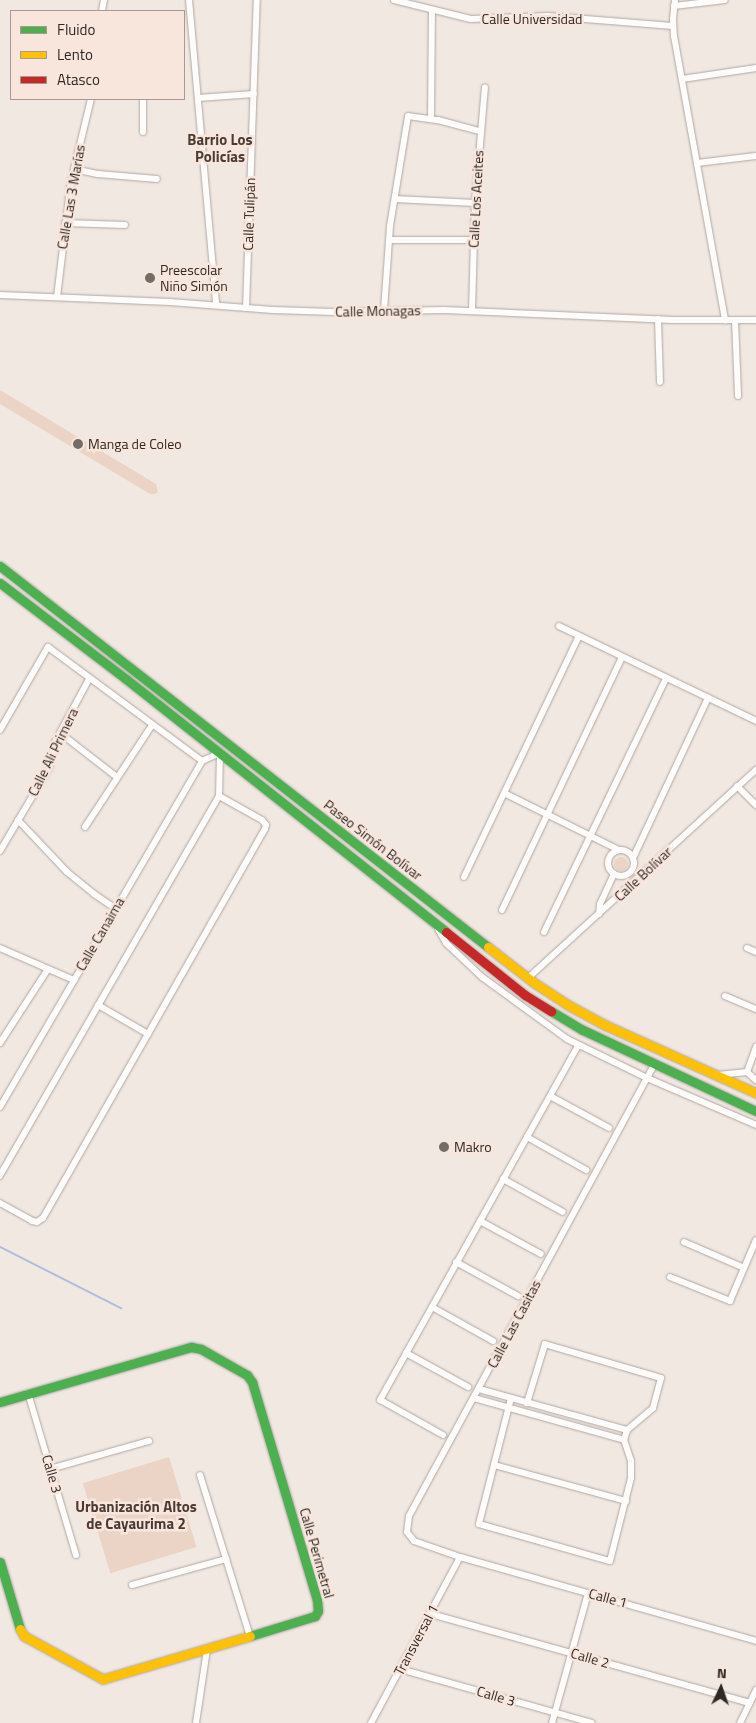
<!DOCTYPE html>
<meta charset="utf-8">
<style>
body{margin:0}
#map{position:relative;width:756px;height:1723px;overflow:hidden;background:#f2e8e2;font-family:"Titillium Web",sans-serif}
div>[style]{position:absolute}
.green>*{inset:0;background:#ebd3c5;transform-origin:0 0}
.round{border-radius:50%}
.stream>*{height:2px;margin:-1px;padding:0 1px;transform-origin:1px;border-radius:1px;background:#b1bdde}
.roads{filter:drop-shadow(0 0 1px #aea7a2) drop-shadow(0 0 1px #aea7a2)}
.street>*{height:6px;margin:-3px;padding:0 3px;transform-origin:3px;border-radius:3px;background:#fdfcfb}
.street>.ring{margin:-3px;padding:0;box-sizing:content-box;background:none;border:6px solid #fdfcfb;border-radius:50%}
.fast>*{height:9px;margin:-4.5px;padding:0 4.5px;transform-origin:4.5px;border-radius:4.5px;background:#4caf50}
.slow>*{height:9px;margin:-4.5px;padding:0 4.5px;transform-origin:4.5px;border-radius:4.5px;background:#ffc107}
.jam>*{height:9px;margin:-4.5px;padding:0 4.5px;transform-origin:4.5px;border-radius:4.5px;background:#c62828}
.dots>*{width:14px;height:14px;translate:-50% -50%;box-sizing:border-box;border:2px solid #f8e6dc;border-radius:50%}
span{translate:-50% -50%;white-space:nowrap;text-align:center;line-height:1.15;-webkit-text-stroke:5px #f8e6dc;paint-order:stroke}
.street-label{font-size:14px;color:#2f2925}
.poi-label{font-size:14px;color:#2f2925}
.left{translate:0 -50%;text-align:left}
.neighbourhood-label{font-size:15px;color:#493b34;font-weight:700}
.legend{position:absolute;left:10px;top:10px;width:175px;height:90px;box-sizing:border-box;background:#f8e6dc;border:1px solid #a89a93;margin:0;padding:6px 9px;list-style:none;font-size:15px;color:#2f2925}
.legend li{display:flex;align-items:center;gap:10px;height:25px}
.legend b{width:25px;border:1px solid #a89a93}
.north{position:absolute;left:696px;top:1663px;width:50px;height:50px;-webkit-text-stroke:4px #f8e6dc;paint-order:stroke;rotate:3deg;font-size:14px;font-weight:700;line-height:20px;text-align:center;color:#2f2925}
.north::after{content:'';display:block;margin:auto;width:18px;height:22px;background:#2f2925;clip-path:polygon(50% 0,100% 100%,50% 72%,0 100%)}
</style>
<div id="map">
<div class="green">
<i style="clip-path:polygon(0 390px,156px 484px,158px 492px,155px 494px,150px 494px,0 404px)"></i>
<i class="round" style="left:614px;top:857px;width:14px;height:14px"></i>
<i style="left:169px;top:1457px;width:94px;height:90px;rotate:73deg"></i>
</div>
<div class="stream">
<i style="left:0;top:1247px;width:136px;rotate:26.8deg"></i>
</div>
<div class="roads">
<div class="street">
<i style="left:189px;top:0;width:306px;rotate:84.9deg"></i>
<i style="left:394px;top:0;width:79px;rotate:13.9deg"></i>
<i style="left:471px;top:19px;width:77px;rotate:-2.2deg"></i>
<i style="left:548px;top:16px;width:125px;rotate:4.6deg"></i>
<i style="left:675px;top:0;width:19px;rotate:96deg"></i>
<i style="left:673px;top:19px;width:17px;rotate:87deg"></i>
<i style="left:674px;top:36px;width:289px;rotate:79.8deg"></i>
<i style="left:674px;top:6px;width:51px;rotate:-6.7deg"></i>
<i style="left:102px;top:11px;width:11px;rotate:-80deg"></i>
<i style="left:682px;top:79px;width:75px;rotate:-8.5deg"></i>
<i style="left:198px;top:98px;width:56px;rotate:-4.1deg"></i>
<i style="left:143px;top:99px;width:33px;rotate:90deg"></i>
<i style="left:431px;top:119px;width:109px;rotate:-89.5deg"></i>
<i style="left:697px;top:163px;width:59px;rotate:-6.8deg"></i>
<i style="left:74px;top:169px;width:25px;rotate:12deg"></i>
<i style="left:98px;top:174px;width:59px;rotate:4.8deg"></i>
<i style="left:395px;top:199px;width:80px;rotate:2.9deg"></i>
<i style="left:65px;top:223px;width:60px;rotate:1.9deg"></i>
<i style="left:389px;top:240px;width:84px"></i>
<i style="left:0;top:295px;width:170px;rotate:2.4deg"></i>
<i style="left:170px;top:302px;width:103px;rotate:4.4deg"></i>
<i style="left:273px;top:310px;width:61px;rotate:1.9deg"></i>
<i style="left:334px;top:312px;width:110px;rotate:-1deg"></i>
<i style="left:444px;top:310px;width:229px;rotate:2.5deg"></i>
<i style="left:673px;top:320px;width:83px"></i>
<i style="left:57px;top:297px;width:116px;rotate:-83.1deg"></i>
<i style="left:71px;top:182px;width:85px;rotate:-76.5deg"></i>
<i style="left:246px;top:308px;width:308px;rotate:-88deg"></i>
<i style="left:384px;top:310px;width:84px;rotate:-85.9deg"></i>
<i style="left:390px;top:226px;width:111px;rotate:-80.7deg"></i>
<i style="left:408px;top:116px;width:30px;rotate:8deg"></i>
<i style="left:438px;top:120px;width:42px;rotate:15deg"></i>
<i style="left:472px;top:311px;width:108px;rotate:-88.4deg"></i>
<i style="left:475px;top:203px;width:116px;rotate:-85.1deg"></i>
<i style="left:658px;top:319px;width:63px;rotate:88.2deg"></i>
<i style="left:735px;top:320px;width:76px;rotate:87.7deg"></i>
<i style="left:559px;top:626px;width:219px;rotate:25.7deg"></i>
<i style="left:0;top:730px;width:96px;rotate:-60deg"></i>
<i style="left:48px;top:647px;width:192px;rotate:36.5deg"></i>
<i style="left:60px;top:733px;width:72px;rotate:37.7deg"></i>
<i style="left:737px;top:786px;width:27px;rotate:45deg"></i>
<i style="left:504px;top:793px;width:128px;rotate:26.4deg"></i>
<i style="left:18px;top:820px;width:71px;rotate:46.7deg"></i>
<i style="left:67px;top:872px;width:35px;rotate:39deg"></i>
<i style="left:94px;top:894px;width:25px;rotate:34deg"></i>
<i style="left:85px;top:827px;width:122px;rotate:-56.7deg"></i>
<i class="ring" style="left:608px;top:850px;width:20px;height:20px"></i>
<i style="left:0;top:851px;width:96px;rotate:-59.4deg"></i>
<i style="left:49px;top:768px;width:27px;rotate:-77deg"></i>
<i style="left:55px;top:742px;width:72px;rotate:-61.6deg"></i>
<i style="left:633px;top:858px;width:177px;rotate:-64.9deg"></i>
<i style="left:464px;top:877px;width:267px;rotate:-64.5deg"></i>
<i style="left:502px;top:910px;width:280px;rotate:-64.6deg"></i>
<i style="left:599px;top:914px;width:10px;rotate:-84deg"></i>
<i style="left:600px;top:904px;width:33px;rotate:-65deg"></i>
<i style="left:438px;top:929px;width:16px;rotate:60deg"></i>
<i style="left:446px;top:943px;width:50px;rotate:43.4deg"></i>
<i style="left:482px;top:977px;width:105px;rotate:36.1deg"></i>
<i style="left:567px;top:1039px;width:89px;rotate:26deg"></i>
<i style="left:647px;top:1078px;width:119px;rotate:23.3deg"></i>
<i style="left:544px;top:932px;width:282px;rotate:-64.3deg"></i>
<i style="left:0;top:948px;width:81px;rotate:23.4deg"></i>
<i style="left:747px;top:948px;width:10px;rotate:24deg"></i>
<i style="left:528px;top:978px;width:309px;rotate:-42.4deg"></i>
<i style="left:725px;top:996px;width:34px;rotate:23deg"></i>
<i style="left:98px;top:1005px;width:58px;rotate:30.1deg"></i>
<i style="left:0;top:1043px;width:88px;rotate:-57deg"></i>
<i style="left:654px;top:1065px;width:513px;rotate:118.51deg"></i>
<i style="left:409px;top:1516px;width:16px;rotate:97deg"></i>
<i style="left:407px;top:1532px;width:11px;rotate:52deg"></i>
<i style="left:414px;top:1541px;width:49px;rotate:19.2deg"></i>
<i style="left:460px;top:1557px;width:308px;rotate:15.8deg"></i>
<i style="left:747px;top:1072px;width:27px;rotate:-70deg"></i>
<i style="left:747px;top:1072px;width:12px;rotate:42deg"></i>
<i style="left:718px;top:1075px;width:29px;rotate:-6deg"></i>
<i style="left:550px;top:1096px;width:67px;rotate:28.5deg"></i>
<i style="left:0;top:1107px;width:401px;rotate:-59.7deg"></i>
<i style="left:202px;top:761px;width:20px;rotate:-24deg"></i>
<i style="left:220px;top:753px;width:43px;rotate:91.3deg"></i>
<i style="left:219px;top:796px;width:439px;rotate:120deg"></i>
<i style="left:527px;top:1137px;width:68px;rotate:29.2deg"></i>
<i style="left:503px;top:1179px;width:68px;rotate:28.8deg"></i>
<i style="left:0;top:1203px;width:37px;rotate:29deg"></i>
<i style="left:32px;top:1221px;width:5px;rotate:11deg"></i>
<i style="left:37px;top:1222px;width:7px;rotate:-34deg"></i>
<i style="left:43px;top:1218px;width:448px;rotate:-60.3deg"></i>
<i style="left:265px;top:829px;width:4px;rotate:-76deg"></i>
<i style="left:266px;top:825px;width:6px;rotate:-129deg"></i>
<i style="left:262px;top:820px;width:49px;rotate:-150.8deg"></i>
<i style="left:480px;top:1221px;width:69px;rotate:28.4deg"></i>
<i style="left:684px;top:1242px;width:65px;rotate:23.4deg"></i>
<i style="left:456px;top:1262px;width:71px;rotate:28.7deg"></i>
<i style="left:670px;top:1277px;width:65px;rotate:21.8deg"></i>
<i style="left:730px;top:1301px;width:66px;rotate:-66.9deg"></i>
<i style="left:432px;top:1307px;width:70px;rotate:29.1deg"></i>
<i style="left:406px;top:1353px;width:71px;rotate:28.7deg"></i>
<i style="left:479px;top:1389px;width:154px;rotate:15.5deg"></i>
<i style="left:28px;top:1393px;width:169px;rotate:73.5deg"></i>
<i style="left:474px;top:1398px;width:156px;rotate:15.6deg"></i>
<i style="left:511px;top:1398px;width:130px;rotate:104.3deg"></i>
<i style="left:479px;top:1524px;width:136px;rotate:15.8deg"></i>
<i style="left:610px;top:1561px;width:86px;rotate:-75.8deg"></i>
<i style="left:631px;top:1478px;width:17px;rotate:-90deg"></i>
<i style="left:631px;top:1461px;width:22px;rotate:-108deg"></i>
<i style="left:624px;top:1440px;width:10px;rotate:-73deg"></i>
<i style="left:627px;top:1430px;width:34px;rotate:-40deg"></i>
<i style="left:653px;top:1408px;width:31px;rotate:-75deg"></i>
<i style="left:661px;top:1378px;width:121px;rotate:-163.7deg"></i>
<i style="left:545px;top:1344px;width:62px;rotate:107deg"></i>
<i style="left:443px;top:1435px;width:72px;rotate:-150.9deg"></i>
<i style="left:380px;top:1400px;width:406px;rotate:-60.8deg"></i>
<i style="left:494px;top:1465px;width:137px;rotate:15.3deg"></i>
<i style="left:50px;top:1469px;width:103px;rotate:-15.8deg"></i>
<i style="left:200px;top:1475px;width:170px;rotate:72.8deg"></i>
<i style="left:132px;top:1585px;width:98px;rotate:-15.5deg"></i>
<i style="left:431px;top:1614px;width:331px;rotate:15.6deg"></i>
<i style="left:400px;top:1669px;width:199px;rotate:15.7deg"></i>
<i style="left:196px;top:1723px;width:75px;rotate:-81.5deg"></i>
<i style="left:371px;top:1723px;width:188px;rotate:-61.8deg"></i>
<i style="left:552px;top:1723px;width:135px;rotate:-74.5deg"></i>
<i style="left:740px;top:1723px;width:37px;rotate:-64deg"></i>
</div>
<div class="fast">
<i style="left:0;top:566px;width:619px;rotate:37.98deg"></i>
<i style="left:0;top:583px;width:158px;rotate:37.3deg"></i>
<i style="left:126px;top:679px;width:408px;rotate:38.3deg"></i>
<i style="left:551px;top:1011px;width:37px;rotate:31deg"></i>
<i style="left:583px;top:1030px;width:191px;rotate:25.1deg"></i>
<i style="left:0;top:1402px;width:199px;rotate:-16.1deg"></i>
<i style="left:191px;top:1347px;width:10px;rotate:11deg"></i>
<i style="left:201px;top:1349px;width:53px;rotate:29.5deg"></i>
<i style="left:247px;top:1375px;width:9px;rotate:54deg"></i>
<i style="left:252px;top:1382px;width:227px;rotate:73.4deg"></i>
<i style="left:317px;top:1600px;width:11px;rotate:85deg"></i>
<i style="left:318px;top:1611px;width:6px;rotate:121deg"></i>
<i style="left:315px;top:1616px;width:68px;rotate:162.9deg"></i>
<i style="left:0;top:1562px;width:70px;rotate:73.4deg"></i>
</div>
<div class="slow">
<i style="left:488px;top:947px;width:57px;rotate:37.9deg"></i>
<i style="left:533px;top:982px;width:42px;rotate:33.3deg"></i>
<i style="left:568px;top:1005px;width:42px;rotate:28.4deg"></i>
<i style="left:605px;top:1025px;width:166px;rotate:24.2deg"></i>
<i style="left:20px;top:1629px;width:8px;rotate:60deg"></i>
<i style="left:24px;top:1636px;width:90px;rotate:28.6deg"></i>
<i style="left:103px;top:1679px;width:153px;rotate:-16.3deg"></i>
</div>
<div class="jam">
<i style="left:446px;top:932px;width:101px;rotate:38.6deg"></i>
<i style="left:525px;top:995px;width:31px;rotate:32deg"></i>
</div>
</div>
<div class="dots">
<i style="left:150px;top:278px;background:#736c67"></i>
<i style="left:78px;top:444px;background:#736c67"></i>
<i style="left:444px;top:1147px;background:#736c67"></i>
</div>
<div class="street-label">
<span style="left:532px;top:19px">Calle Universidad</span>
<span style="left:71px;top:197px;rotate:-80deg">Calle Las 3 Marías</span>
<span style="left:476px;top:199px;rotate:-87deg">Calle Los Aceites</span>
<span style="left:249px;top:214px;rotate:-88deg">Calle Tulipán</span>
<span style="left:378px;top:311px;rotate:-1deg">Calle Monagas</span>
<span style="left:53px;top:752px;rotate:-64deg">Calle Ali Primera</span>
<span style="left:373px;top:840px;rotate:38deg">Paseo Simón Bolívar</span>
<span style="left:643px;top:874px;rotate:-43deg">Calle Bolívar</span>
<span style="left:100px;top:934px;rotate:-60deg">Calle Canaima</span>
<span style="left:514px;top:1324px;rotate:-62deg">Calle Las Casitas</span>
<span style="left:52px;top:1474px;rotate:74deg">Calle 3</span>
<span style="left:317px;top:1553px;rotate:74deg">Calle Perimetral</span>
<span style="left:608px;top:1598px;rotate:15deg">Calle 1</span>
<span style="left:416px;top:1640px;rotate:-62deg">Transversal 1</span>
<span style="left:590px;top:1658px;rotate:16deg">Calle 2</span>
<span style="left:496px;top:1696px;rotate:16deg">Calle 3</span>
</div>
<div class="poi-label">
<span class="left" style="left:160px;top:278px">Preescolar<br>Niño Simón</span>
<span class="left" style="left:88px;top:444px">Manga de Coleo</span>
<span class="left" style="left:454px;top:1147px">Makro</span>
</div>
<div class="neighbourhood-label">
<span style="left:220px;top:148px">Barrio Los<br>Policías</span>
<span style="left:136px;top:1515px">Urbanización Altos<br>de Cayaurima 2</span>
</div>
<ul class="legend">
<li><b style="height:6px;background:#4caf50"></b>Fluido</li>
<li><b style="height:6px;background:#ffc107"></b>Lento</li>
<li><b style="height:6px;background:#c62828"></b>Atasco</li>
</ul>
<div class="north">N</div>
</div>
